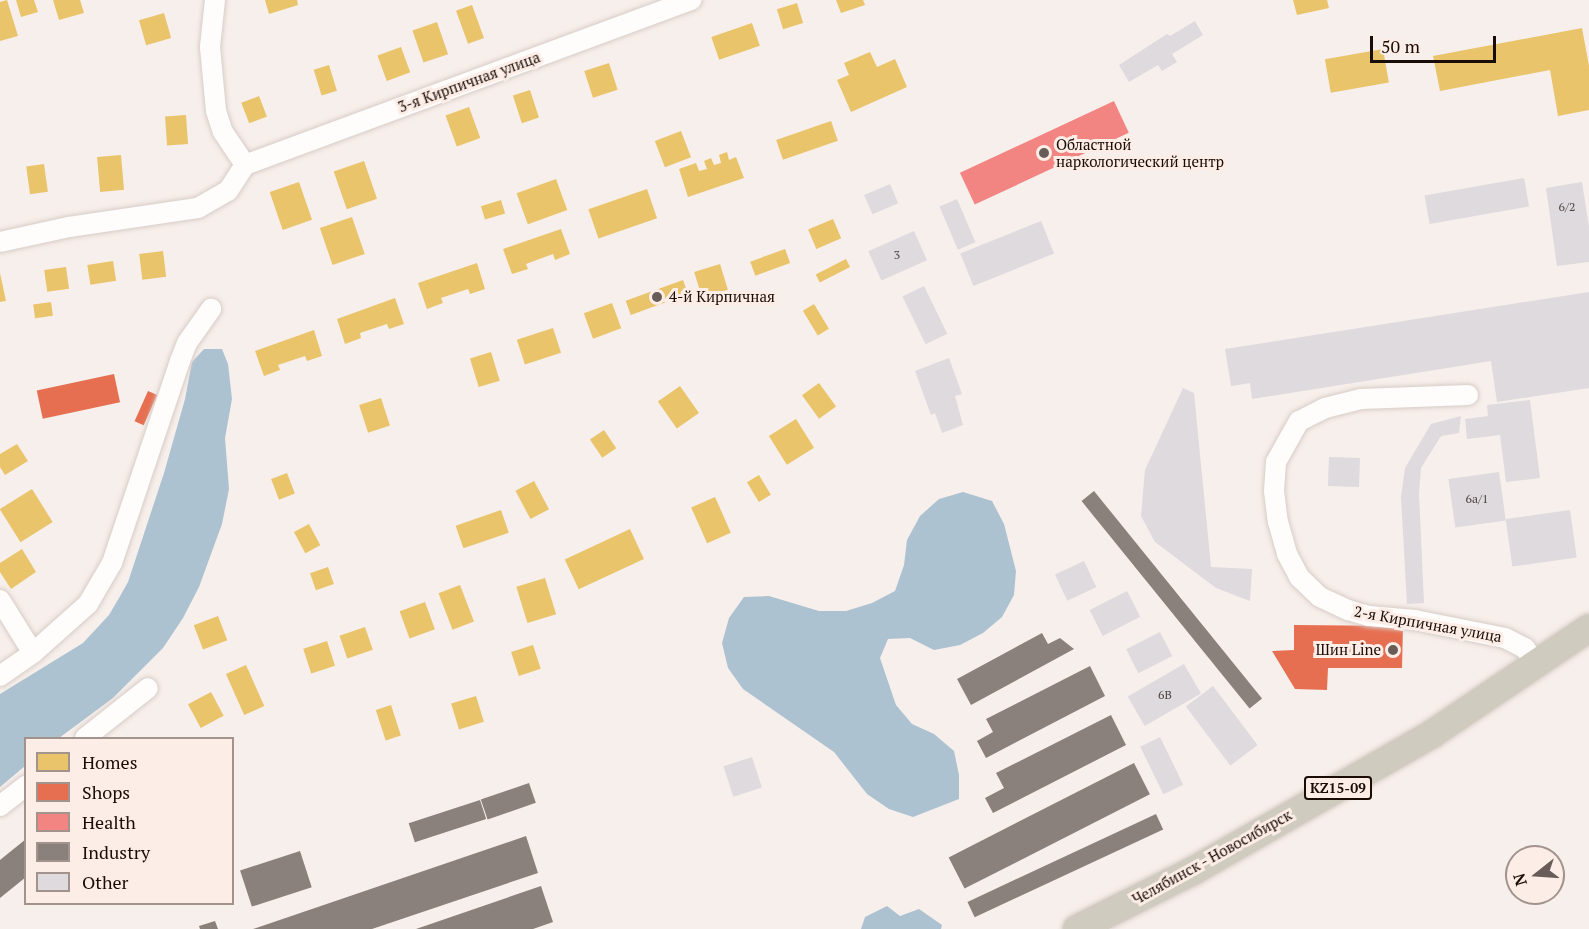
<!DOCTYPE html>
<meta charset="utf-8">
<style>
body{margin:0}
#map{position:relative;width:1589px;height:929px;overflow:hidden;background:#f7efeb;font-family:"PT Serif",serif}
div>[style]{position:absolute}
.water>*{inset:0;background:#acc2d0}
.homes>*{inset:0;background:#e9c46a;transform-origin:0 0}
.shops>*{inset:0;background:#e76f51;transform-origin:0 0}
.health>*{inset:0;background:#f28482;transform-origin:0 0}
.industry>*{inset:0;background:#8a817c;transform-origin:0 0}
.building>*{inset:0;background:#dedade;transform-origin:0 0}
.roads{filter:drop-shadow(0 0 2px #d7ccc7) drop-shadow(0 0 2px #d7ccc7)}
.minor>*{height:20px;margin:-10px;padding:0 10px;transform-origin:10px;border-radius:10px;background:#fefdfc}
.highway>*{height:28px;margin:-14px;padding:0 14px;transform-origin:14px;border-radius:14px;background:#cfcbbf}
.dots>*{width:16px;height:16px;translate:-50% -50%;box-sizing:border-box;border:3px solid #fcede6;border-radius:50%}
span{translate:-50% -50%;white-space:nowrap;text-align:center;line-height:1.15;-webkit-text-stroke:6px #fcede6;paint-order:stroke}
.number-label{font-size:12px;color:#4e4440}
.number-label span{-webkit-text-stroke-width:0}
.shield-label span{padding:2px 4px;background:#fcede6;border:2px solid;border-radius:4px;-webkit-text-stroke-width:0}
.shield-label{font-size:14px;color:#1a0d07;font-weight:700}
.street-label{font-size:15px;color:#1a0d07}
.poi-label{font-size:15px;color:#1a0d07}
.left{translate:0 -50%;text-align:left}
.right{translate:-100% -50%;text-align:right}
.legend{position:absolute;left:24px;top:737px;width:210px;height:168px;box-sizing:border-box;background:#fcede6;border:2px solid #a2938d;margin:0;padding:8px 10px;list-style:none;font-size:18px;color:#1a0d07}
.legend li{display:flex;align-items:center;gap:12px;height:30px}
.legend b{width:30px;border:2px solid #a2938d}
.north{position:absolute;left:1505px;top:845px;width:60px;height:60px;box-sizing:border-box;background:#fcede6;border:2px solid #a2938d;border-radius:50%;rotate:253deg;font-size:16px;font-weight:700;line-height:24px;text-align:center;color:#1a0d07}
.north::after{content:'';display:block;margin:auto;width:21px;height:27px;background:#675c57;clip-path:polygon(50% 0,100% 100%,50% 72%,0 100%)}
.scale{position:absolute;left:1370px;top:36px;width:126px;height:27px;box-sizing:border-box;border:3px solid #1a0d07;border-top:0;padding-left:8px;font-size:18px;line-height:21px;white-space:nowrap;color:#1a0d07;-webkit-text-stroke:4px #fcede6;paint-order:stroke}
</style>
<div id="map">
<div class="water">
<i style="clip-path:polygon(204px 349px,222px 349px,228px 364px,232px 399px,225px 438px,229px 489px,222px 524px,199px 587px,183px 618px,163px 648px,113px 698px,59px 738px,26px 738px,25px 766px,0 787px,0 694px,83px 643px,109px 615px,119px 598px,128px 582px,164px 473px,185px 399px,192px 362px)"></i>
<i style="clip-path:polygon(963px 492px,992px 501px,1004px 524px,1016px 571px,1014px 595px,1002px 617px,983px 633px,960px 645px,934px 650px,910px 638px,888px 639px,880px 658px,896px 705px,912px 724px,934px 734px,954px 751px,959px 775px,959px 799px,913px 817px,889px 809px,867px 794px,834px 752px,743px 689px,728px 668px,722px 643px,729px 618px,744px 597px,769px 596px,819px 611px,846px 611px,872px 603px,895px 591px,904px 565px,907px 540px,920px 516px,939px 499px)"></i>
<i style="clip-path:polygon(887px 906px,900px 916px,919px 909px,942px 925px,941px 929px,861px 929px,865px 917px)"></i>
</div>
<div class="homes">
<i style="clip-path:polygon(7px 0,18px 36px,0 41px,0 2px)"></i>
<i style="clip-path:polygon(16px 0,34px 0,38px 12px,21px 17px)"></i>
<i style="clip-path:polygon(53px 0,80px 0,84px 13px,59px 20px)"></i>
<i style="clip-path:polygon(265px 0,297px 0,298px 5px,269px 14px)"></i>
<i style="clip-path:polygon(836px 0,863px 0,865px 5px,841px 13px)"></i>
<i style="clip-path:polygon(1293px 0,1327px 0,1329px 8px,1297px 15px)"></i>
<i style="left:797px;top:3px;width:21px;height:21px;rotate:73deg"></i>
<i style="left:472px;top:5px;width:35px;height:17px;rotate:70deg"></i>
<i style="left:164px;top:13px;width:26px;height:26px;rotate:74deg"></i>
<i style="left:437px;top:22px;width:34px;height:26px;rotate:71deg"></i>
<i style="left:752px;top:23px;width:24px;height:43px;rotate:71deg"></i>
<i style="clip-path:polygon(1582px 28px,1589px 66px,1589px 110px,1558px 116px,1550px 70px,1440px 91px,1433px 56px)"></i>
<i style="left:401px;top:47px;width:27px;height:25px;rotate:70deg"></i>
<i style="left:1383px;top:49px;width:34px;height:59px;rotate:80deg"></i>
<i style="clip-path:polygon(870px 52px,877px 67px,895px 59px,907px 87px,851px 112px,837px 80px,849px 75px,844px 63px)"></i>
<i style="left:609px;top:63px;width:28px;height:26px;rotate:72deg"></i>
<i style="left:329px;top:65px;width:27px;height:16px;rotate:73deg"></i>
<i style="left:530px;top:90px;width:29px;height:18px;rotate:72deg"></i>
<i style="left:259px;top:96px;width:22px;height:19px;rotate:69deg"></i>
<i style="left:469px;top:107px;width:33px;height:25px;rotate:70deg"></i>
<i style="left:186px;top:115px;width:29px;height:21px;rotate:86deg"></i>
<i style="left:831px;top:121px;width:21px;height:58px;rotate:71deg"></i>
<i style="left:681px;top:131px;width:28px;height:28px;rotate:69deg"></i>
<i style="clip-path:polygon(727px 152px,729px 160px,736px 157px,744px 178px,688px 197px,679px 169px,696px 163px,699px 171px,707px 169px,704px 161px,711px 158px,714px 165px,721px 163px,719px 155px)"></i>
<i style="left:121px;top:155px;width:35px;height:24px;rotate:85deg"></i>
<i style="left:364px;top:161px;width:40px;height:32px;rotate:71deg"></i>
<i style="left:44px;top:164px;width:28px;height:18px;rotate:82deg"></i>
<i style="left:556px;top:179px;width:33px;height:42px;rotate:70deg"></i>
<i style="left:299px;top:182px;width:40px;height:31px;rotate:71deg"></i>
<i style="left:647px;top:189px;width:31px;height:62px;rotate:71deg"></i>
<i style="left:501px;top:200px;width:14px;height:21px;rotate:73deg"></i>
<i style="left:352px;top:217px;width:39px;height:34px;rotate:71deg"></i>
<i style="left:833px;top:219px;width:21px;height:27px;rotate:67deg"></i>
<i style="clip-path:polygon(561px 229px,570px 254px,555px 260px,553px 254px,526px 264px,528px 269px,512px 274px,503px 249px)"></i>
<i style="left:785px;top:249px;width:15px;height:37px;rotate:70deg"></i>
<i style="left:163px;top:251px;width:26px;height:24px;rotate:83deg"></i>
<i style="left:846px;top:259px;width:9px;height:34px;rotate:63deg"></i>
<i style="left:113px;top:261px;width:20px;height:26px;rotate:81deg"></i>
<i style="clip-path:polygon(477px 263px,485px 289px,470px 294px,468px 289px,441px 298px,443px 303px,427px 309px,418px 283px)"></i>
<i style="left:720px;top:264px;width:27px;height:27px;rotate:73deg"></i>
<i style="left:66px;top:267px;width:22px;height:22px;rotate:82deg"></i>
<i style="clip-path:polygon(0 273px,6px 301px,0 302px)"></i>
<i style="left:683px;top:280px;width:15px;height:61px;rotate:70deg"></i>
<i style="clip-path:polygon(395px 298px,404px 324px,389px 329px,387px 324px,360px 333px,361px 338px,345px 344px,337px 319px)"></i>
<i style="left:51px;top:302px;width:14px;height:18px;rotate:82deg"></i>
<i style="left:612px;top:303px;width:27px;height:30px;rotate:70deg"></i>
<i style="left:814px;top:304px;width:29px;height:13px;rotate:59deg"></i>
<i style="left:553px;top:328px;width:26px;height:38px;rotate:72deg"></i>
<i style="clip-path:polygon(314px 330px,322px 356px,307px 361px,305px 356px,278px 365px,280px 370px,264px 376px,255px 351px)"></i>
<i style="left:491px;top:352px;width:30px;height:22px;rotate:73deg"></i>
<i style="left:819px;top:383px;width:29px;height:21px;rotate:54deg"></i>
<i style="left:680px;top:386px;width:33px;height:27px;rotate:55deg"></i>
<i style="left:381px;top:398px;width:29px;height:23px;rotate:72deg"></i>
<i style="left:796px;top:419px;width:34px;height:32px;rotate:58deg"></i>
<i style="left:604px;top:430px;width:22px;height:17px;rotate:56deg"></i>
<i style="clip-path:polygon(17px 444px,28px 461px,5px 475px,0 467px,0 454px)"></i>
<i style="left:287px;top:473px;width:22px;height:17px;rotate:69deg"></i>
<i style="left:759px;top:475px;width:23px;height:14px;rotate:59deg"></i>
<i style="left:534px;top:481px;width:32px;height:21px;rotate:62deg"></i>
<i style="left:32px;top:489px;width:39px;height:38px;rotate:58deg"></i>
<i style="left:715px;top:497px;width:39px;height:26px;rotate:66deg"></i>
<i style="left:501px;top:510px;width:24px;height:48px;rotate:71deg"></i>
<i style="left:309px;top:524px;width:24px;height:17px;rotate:62deg"></i>
<i style="left:630px;top:529px;width:33px;height:72px;rotate:65deg"></i>
<i style="clip-path:polygon(22px 549px,36px 572px,11px 589px,0 572px,0 563px)"></i>
<i style="left:328px;top:567px;width:18px;height:19px;rotate:71deg"></i>
<i style="left:545px;top:578px;width:38px;height:30px;rotate:73deg"></i>
<i style="left:460px;top:585px;width:39px;height:23px;rotate:69deg"></i>
<i style="left:425px;top:602px;width:29px;height:27px;rotate:70deg"></i>
<i style="left:218px;top:616px;width:26px;height:26px;rotate:69deg"></i>
<i style="left:365px;top:627px;width:24px;height:27px;rotate:71deg"></i>
<i style="left:327px;top:641px;width:26px;height:25px;rotate:72deg"></i>
<i style="left:533px;top:645px;width:25px;height:23px;rotate:72deg"></i>
<i style="left:246px;top:665px;width:45px;height:22px;rotate:66deg"></i>
<i style="left:211px;top:692px;width:27px;height:26px;rotate:62deg"></i>
<i style="left:476px;top:696px;width:27px;height:26px;rotate:73deg"></i>
<i style="left:391px;top:705px;width:32px;height:16px;rotate:72deg"></i>
</div>
<div class="shops">
<i style="left:114px;top:374px;width:29px;height:79px;rotate:78deg"></i>
<i style="left:148px;top:391px;width:10px;height:33px;rotate:24deg"></i>
<i style="clip-path:polygon(1294px 625px,1403px 626px,1402px 668px,1328px 668px,1327px 690px,1295px 689px,1272px 651px,1294px 650px)"></i>
</div>
<div class="health">
<i style="left:1114px;top:101px;width:35px;height:170px;rotate:65deg"></i>
</div>
<div class="industry">
<i style="left:1094px;top:491px;width:267px;height:16px;rotate:51deg"></i>
<i style="clip-path:polygon(1042px 633px,1048px 644px,1060px 638px,1074px 649px,971px 705px,957px 679px)"></i>
<i style="clip-path:polygon(1090px 666px,1105px 696px,986px 758px,977px 741px,993px 732px,986px 719px)"></i>
<i style="clip-path:polygon(1111px 715px,1126px 745px,993px 813px,985px 798px,1004px 788px,996px 773px)"></i>
<i style="left:1134px;top:763px;width:35px;height:208px;rotate:63deg"></i>
<i style="left:529px;top:783px;width:21px;height:51px;rotate:71deg"></i>
<i style="left:480px;top:800px;width:20px;height:75px;rotate:72deg"></i>
<i style="left:1156px;top:814px;width:17px;height:208px;rotate:65deg"></i>
<i style="clip-path:polygon(526px 836px,538px 873px,372px 929px,253px 929px)"></i>
<i style="clip-path:polygon(26px 839px,26px 877px,0 898px,0 860px)"></i>
<i style="left:300px;top:851px;width:38px;height:63px;rotate:72deg"></i>
<i style="clip-path:polygon(541px 886px,553px 922px,533px 929px,416px 929px)"></i>
<i style="clip-path:polygon(215px 921px,218px 929px,200px 929px,199px 926px)"></i>
</div>
<div class="building">
<i style="clip-path:polygon(1195px 21px,1203px 35px,1172px 54px,1177px 62px,1162px 71px,1158px 65px,1129px 82px,1119px 65px,1167px 34px,1170px 36px)"></i>
<i style="left:1524px;top:178px;width:29px;height:101px;rotate:80deg"></i>
<i style="clip-path:polygon(1582px 182px,1589px 227px,1589px 262px,1557px 266px,1546px 188px)"></i>
<i style="left:890px;top:184px;width:21px;height:28px;rotate:67deg"></i>
<i style="left:957px;top:199px;width:47px;height:19px;rotate:67deg"></i>
<i style="left:1041px;top:221px;width:35px;height:87px;rotate:68deg"></i>
<i style="left:914px;top:231px;width:32px;height:50px;rotate:66deg"></i>
<i style="left:924px;top:286px;width:53px;height:24px;rotate:64deg"></i>
<i style="clip-path:polygon(1589px 292px,1589px 388px,1497px 402px,1491px 361px,1252px 399px,1250px 383px,1231px 386px,1225px 349px)"></i>
<i style="clip-path:polygon(949px 358px,962px 394px,955px 396px,963px 425px,942px 433px,935px 413px,931px 415px,915px 371px)"></i>
<i style="clip-path:polygon(1183px 388px,1194px 393px,1211px 567px,1252px 569px,1250px 601px,1216px 588px,1155px 542px,1141px 516px,1145px 470px)"></i>
<i style="clip-path:polygon(1530px 400px,1540px 478px,1506px 482px,1500px 435px,1467px 439px,1465px 419px,1488px 416px,1487px 405px)"></i>
<i style="clip-path:polygon(1461px 416px,1459px 433px,1441px 436px,1421px 468px,1419px 494px,1424px 603px,1407px 604px,1401px 497px,1405px 468px,1431px 424px)"></i>
<i style="left:1329px;top:457px;width:31px;height:29px;rotate:2deg"></i>
<i style="left:1499px;top:472px;width:49px;height:51px;rotate:82deg"></i>
<i style="left:1570px;top:510px;width:48px;height:65px;rotate:82deg"></i>
<i style="left:1084px;top:561px;width:29px;height:32px;rotate:65deg"></i>
<i style="left:1127px;top:591px;width:29px;height:42px;rotate:63deg"></i>
<i style="left:1160px;top:632px;width:27px;height:38px;rotate:63deg"></i>
<i style="left:1184px;top:664px;width:34px;height:65px;rotate:60deg"></i>
<i style="left:1213px;top:686px;width:74px;height:34px;rotate:53deg"></i>
<i style="left:1160px;top:737px;width:53px;height:22px;rotate:64deg"></i>
<i style="left:752px;top:757px;width:32px;height:30px;rotate:72deg"></i>
</div>
<div class="roads">
<div class="minor">
<i style="left:215px;top:0;width:47px;rotate:96.1deg"></i>
<i style="left:210px;top:47px;width:64px;rotate:84.6deg"></i>
<i style="left:216px;top:111px;width:22px;rotate:72deg"></i>
<i style="left:223px;top:132px;width:40px;rotate:56deg"></i>
<i style="left:0;top:242px;width:71px;rotate:-12.3deg"></i>
<i style="left:69px;top:227px;width:130px;rotate:-8.4deg"></i>
<i style="left:198px;top:208px;width:34px;rotate:-30deg"></i>
<i style="left:228px;top:191px;width:31px;rotate:-57deg"></i>
<i style="left:245px;top:165px;width:476px;rotate:-20.3deg"></i>
<i style="left:1468px;top:395px;width:107px;rotate:177.9deg"></i>
<i style="left:1361px;top:399px;width:37px;rotate:166deg"></i>
<i style="left:1325px;top:408px;width:29px;rotate:153deg"></i>
<i style="left:1299px;top:421px;width:47px;rotate:119.3deg"></i>
<i style="left:1276px;top:462px;width:29px;rotate:94deg"></i>
<i style="left:1274px;top:491px;width:31px;rotate:83deg"></i>
<i style="left:1278px;top:522px;width:33px;rotate:74deg"></i>
<i style="left:1287px;top:554px;width:26px;rotate:62deg"></i>
<i style="left:1299px;top:577px;width:29px;rotate:44deg"></i>
<i style="left:1320px;top:597px;width:31px;rotate:25deg"></i>
<i style="left:1348px;top:610px;width:22px;rotate:16deg"></i>
<i style="left:1369px;top:616px;width:46px;rotate:5deg"></i>
<i style="left:1415px;top:620px;width:92px;rotate:11.3deg"></i>
<i style="left:1505px;top:638px;width:22px;rotate:27deg"></i>
<i style="left:1525px;top:648px;width:20px;rotate:57deg"></i>
<i style="left:0;top:600px;width:62px;rotate:58.1deg"></i>
<i style="left:0;top:676px;width:40px;rotate:-34.9deg"></i>
<i style="left:33px;top:653px;width:74px;rotate:-41.7deg"></i>
<i style="left:88px;top:604px;width:48px;rotate:-59.7deg"></i>
<i style="left:112px;top:563px;width:213px;rotate:-71.4deg"></i>
<i style="left:180px;top:361px;width:19px;rotate:-69deg"></i>
<i style="left:187px;top:343px;width:42px;rotate:-54.8deg"></i>
<i style="left:85px;top:738px;width:80px;rotate:-38.4deg"></i>
<i style="left:0;top:806px;width:33px;rotate:-38deg"></i>
</div>
<div class="highway">
<i style="left:1077px;top:929px;width:130px;rotate:-26.6deg"></i>
<i style="left:1193px;top:871px;width:275px;rotate:-29.8deg"></i>
<i style="left:1432px;top:734px;width:189px;rotate:-34deg"></i>
</div>
</div>
<div class="dots">
<i style="left:1044px;top:153px;background:#675c57"></i>
<i style="left:657px;top:297px;background:#675c57"></i>
<i style="left:1393px;top:650px;background:#675c57"></i>
</div>
<div class="number-label">
<span style="left:1567px;top:207px">6/2</span>
<span style="left:897px;top:255px">3</span>
<span style="left:1477px;top:499px">6а/1</span>
<span style="left:1165px;top:695px">6В</span>
</div>
<div class="shield-label">
<span style="left:1338px;top:788px">KZ15-09</span>
</div>
<div class="street-label">
<span style="left:469px;top:82px;rotate:-20deg">3-я Кирпичная улица</span>
<span style="left:1428px;top:624px;rotate:10deg">2-я Кирпичная улица</span>
<span style="left:1212px;top:857px;rotate:-29deg">Челябинск - Новосибирск</span>
</div>
<div class="poi-label">
<span class="left" style="left:1056px;top:153px">Областной<br>наркологический центр</span>
<span class="left" style="left:669px;top:297px">4-й Кирпичная</span>
<span class="right" style="left:1381px;top:650px">Шин Line</span>
</div>
<ul class="legend">
<li><b style="height:16px;background:#e9c46a"></b>Homes</li>
<li><b style="height:16px;background:#e76f51"></b>Shops</li>
<li><b style="height:16px;background:#f28482"></b>Health</li>
<li><b style="height:16px;background:#8a817c"></b>Industry</li>
<li><b style="height:16px;background:#dedade"></b>Other</li>
</ul>
<div class="north">N</div>
<div class="scale">50 m</div>
</div>
